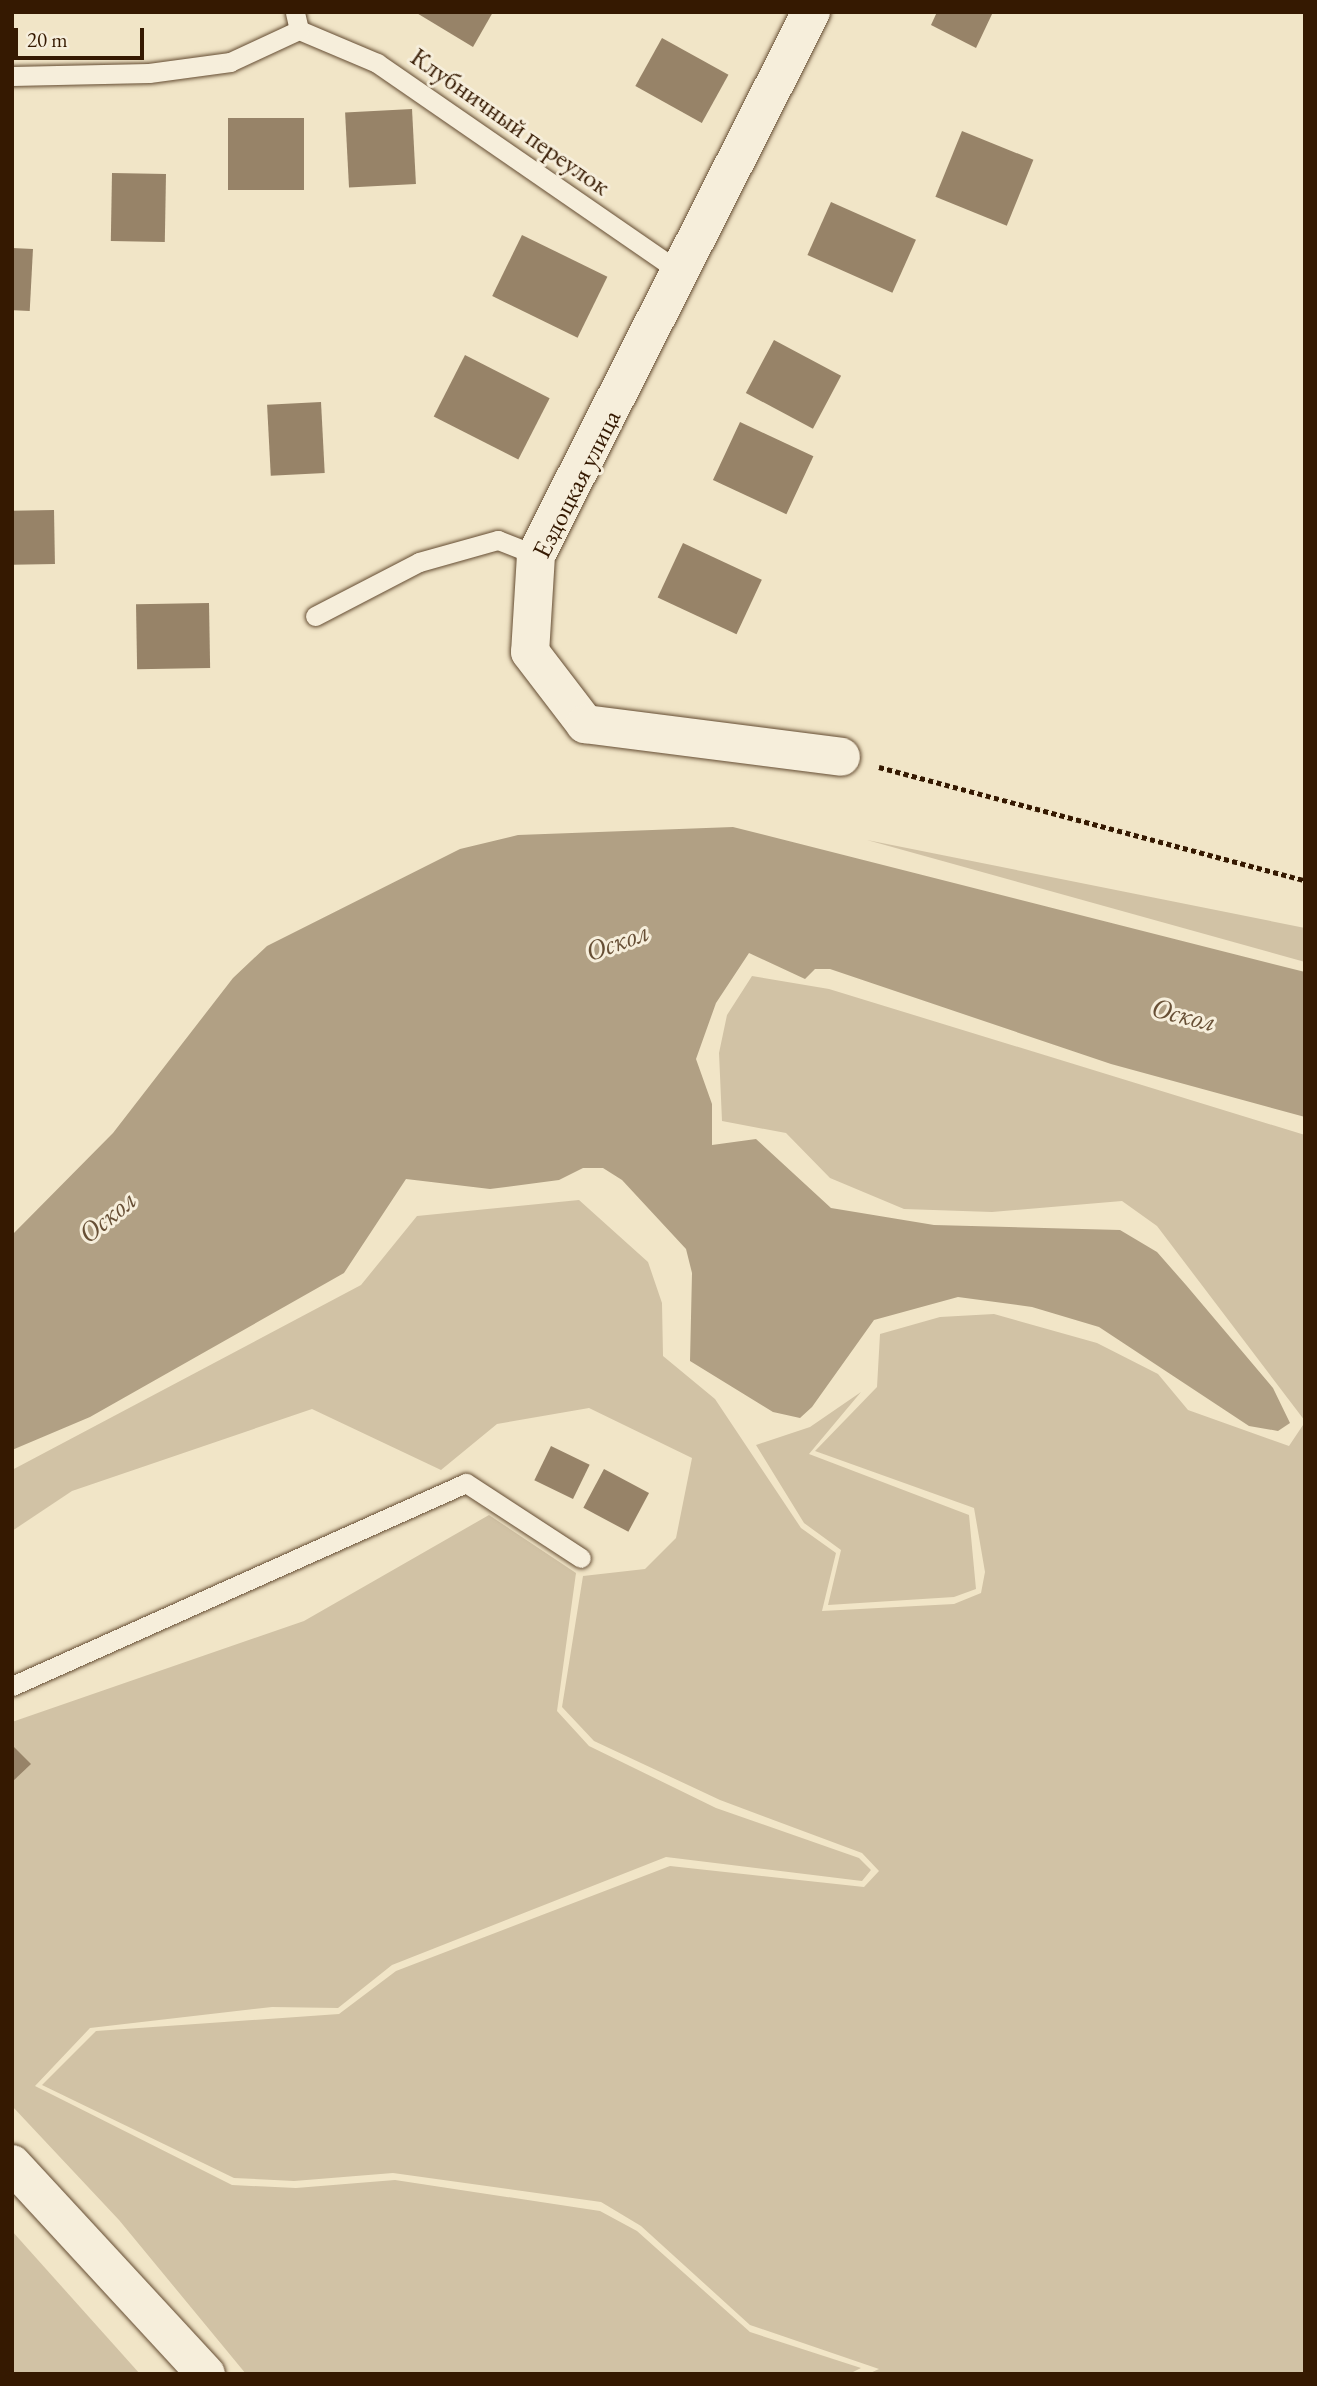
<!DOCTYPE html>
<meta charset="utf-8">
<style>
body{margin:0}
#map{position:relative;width:1317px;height:2386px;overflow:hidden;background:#f1e5c7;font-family:"EB Garamond",serif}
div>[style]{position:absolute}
.green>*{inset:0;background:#d1c2a5}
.water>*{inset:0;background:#b1a084}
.building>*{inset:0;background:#978368;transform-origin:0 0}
.path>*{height:4.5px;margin-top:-2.25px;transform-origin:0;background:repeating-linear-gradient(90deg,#351901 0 5px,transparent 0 8.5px)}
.roads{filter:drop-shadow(0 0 2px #644c32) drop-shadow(0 0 2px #644c32)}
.lane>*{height:19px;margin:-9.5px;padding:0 9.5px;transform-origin:9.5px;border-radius:9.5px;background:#f6eedb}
.street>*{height:38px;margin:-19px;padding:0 19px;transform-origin:19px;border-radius:19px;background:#f6eedb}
.secondary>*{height:38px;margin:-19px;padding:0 19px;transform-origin:19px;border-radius:19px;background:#f6eedb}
span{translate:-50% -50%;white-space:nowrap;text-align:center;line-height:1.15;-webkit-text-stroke:6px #f6eedb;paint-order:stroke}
.street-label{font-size:26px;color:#351901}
.water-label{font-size:28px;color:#674f35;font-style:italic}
.frame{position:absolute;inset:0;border:14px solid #351901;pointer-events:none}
.scale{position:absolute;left:14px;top:28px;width:130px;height:32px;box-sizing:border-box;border:4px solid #351901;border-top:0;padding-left:9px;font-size:21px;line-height:24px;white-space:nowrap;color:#351901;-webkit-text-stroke:5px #f6eedb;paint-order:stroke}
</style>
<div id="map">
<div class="green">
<i style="clip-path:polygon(867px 840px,1305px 928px,1305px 962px)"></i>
<i style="clip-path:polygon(752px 976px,829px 989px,1305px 1135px,1305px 1421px,1157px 1226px,1122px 1201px,992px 1212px,904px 1209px,830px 1178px,786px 1133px,722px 1121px,719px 1053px,727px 1015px)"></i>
<i style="clip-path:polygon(579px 1200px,648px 1262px,662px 1303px,663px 1356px,715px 1399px,801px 1528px,836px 1553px,822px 1611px,954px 1604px,981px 1593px,985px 1572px,974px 1508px,815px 1451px,877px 1387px,880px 1334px,940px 1317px,994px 1314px,1097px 1343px,1158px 1374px,1188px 1410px,1289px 1446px,1305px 1422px,1305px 2374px,868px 2374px,879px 2369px,750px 2325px,641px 2226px,601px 2202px,393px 2173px,294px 2181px,234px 2178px,42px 2085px,96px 2031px,339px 2014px,396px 1971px,670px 1866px,864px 1887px,879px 1871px,862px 1853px,720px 1800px,594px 1741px,562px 1707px,583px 1576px,645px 1569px,676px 1538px,692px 1458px,589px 1408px,497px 1424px,441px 1470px,312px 1409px,72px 1491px,12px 1531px,12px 1470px,361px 1285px,417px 1216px)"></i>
<i style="clip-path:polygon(861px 1392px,809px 1454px,969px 1515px,976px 1589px,954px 1597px,828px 1605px,841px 1550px,804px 1523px,756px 1445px,810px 1427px)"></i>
<i style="clip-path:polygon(489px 1515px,576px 1573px,557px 1711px,589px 1746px,716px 1808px,859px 1858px,871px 1870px,862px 1881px,666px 1857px,392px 1965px,338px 2008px,272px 2007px,90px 2028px,35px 2086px,232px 2185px,296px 2188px,395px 2180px,600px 2211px,637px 2231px,750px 2332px,861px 2368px,849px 2374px,246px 2374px,119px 2220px,12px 2106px,12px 1722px,304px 1621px)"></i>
<i style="clip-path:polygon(12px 2231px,140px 2374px,12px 2374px)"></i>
</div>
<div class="water">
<i style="clip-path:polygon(733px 827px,1305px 972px,1305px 1117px,1111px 1064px,830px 969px,815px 969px,805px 979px,749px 953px,716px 1003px,696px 1059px,712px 1104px,712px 1145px,756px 1139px,831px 1208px,934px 1225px,1120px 1230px,1157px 1252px,1186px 1285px,1273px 1388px,1290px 1423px,1278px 1431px,1249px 1426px,1099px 1327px,1032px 1307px,958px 1297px,874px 1320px,812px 1407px,800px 1418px,773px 1412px,690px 1361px,692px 1273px,686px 1249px,622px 1180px,603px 1168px,583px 1168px,559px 1180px,490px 1189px,406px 1179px,344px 1273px,90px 1417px,12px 1450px,12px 1235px,113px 1133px,233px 978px,267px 946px,460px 849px,518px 835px)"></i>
</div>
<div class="building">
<i style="clip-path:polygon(415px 12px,493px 12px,473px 47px)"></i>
<i style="clip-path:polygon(937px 12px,993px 12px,976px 48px,931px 25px)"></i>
<i style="left:662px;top:38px;width:76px;height:55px;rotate:29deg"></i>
<i style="left:412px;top:109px;width:75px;height:67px;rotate:87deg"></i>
<i style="left:304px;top:118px;width:72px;height:76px;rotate:90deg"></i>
<i style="left:962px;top:131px;width:77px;height:71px;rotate:22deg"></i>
<i style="left:112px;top:173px;width:54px;height:68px;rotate:1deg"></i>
<i style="left:831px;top:202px;width:93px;height:58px;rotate:24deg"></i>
<i style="left:522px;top:235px;width:95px;height:68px;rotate:26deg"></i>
<i style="left:12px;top:248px;width:21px;height:62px;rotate:3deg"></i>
<i style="left:774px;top:340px;width:76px;height:60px;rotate:28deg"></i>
<i style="left:465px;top:355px;width:95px;height:69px;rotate:27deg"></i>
<i style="left:321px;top:402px;width:71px;height:54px;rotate:87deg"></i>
<i style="left:740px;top:422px;width:81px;height:64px;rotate:25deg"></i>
<i style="left:54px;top:510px;width:54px;height:42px;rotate:89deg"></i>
<i style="left:683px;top:543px;width:87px;height:60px;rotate:25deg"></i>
<i style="left:209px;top:603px;width:65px;height:73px;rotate:89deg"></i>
<i style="left:551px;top:1446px;width:43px;height:38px;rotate:26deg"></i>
<i style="left:604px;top:1469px;width:51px;height:44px;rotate:28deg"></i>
<i style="clip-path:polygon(12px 1745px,31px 1764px,12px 1782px)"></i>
</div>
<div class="path">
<i style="left:879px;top:767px;width:441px;rotate:14.9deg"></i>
</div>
<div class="roads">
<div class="lane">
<i style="left:299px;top:30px;width:85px;rotate:22.9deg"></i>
<i style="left:377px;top:63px;width:372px;rotate:34.6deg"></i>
<i style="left:12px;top:76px;width:137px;rotate:-1.3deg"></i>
<i style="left:149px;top:73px;width:82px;rotate:-7.7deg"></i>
<i style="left:230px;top:62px;width:76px;rotate:-24.9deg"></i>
<i style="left:299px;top:30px;width:18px;rotate:-103deg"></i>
<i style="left:315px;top:616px;width:117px;rotate:-27.4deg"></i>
<i style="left:419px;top:562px;width:82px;rotate:-15.6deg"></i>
<i style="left:498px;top:540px;width:41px;rotate:21.5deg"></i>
<i style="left:12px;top:1686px;width:497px;rotate:-24.1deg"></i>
<i style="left:466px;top:1483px;width:137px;rotate:33.1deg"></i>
</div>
<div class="street">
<i style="left:811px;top:12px;width:609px;rotate:116.86deg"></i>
<i style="left:536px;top:555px;width:97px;rotate:93.5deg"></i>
<i style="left:530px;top:652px;width:91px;rotate:52.6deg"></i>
<i style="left:585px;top:724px;width:258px;rotate:7.3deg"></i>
</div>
<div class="secondary">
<i style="left:12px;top:2164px;width:286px;rotate:47.3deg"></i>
</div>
</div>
<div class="street-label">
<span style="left:510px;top:122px;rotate:35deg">Клубничный переулок</span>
<span style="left:577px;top:484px;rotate:-63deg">Ездоцкая улица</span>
</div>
<div class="water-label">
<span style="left:617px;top:941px;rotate:-20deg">Оскол</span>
<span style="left:1184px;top:1014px;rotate:14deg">Оскол</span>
<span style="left:107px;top:1216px;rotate:-40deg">Оскол</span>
</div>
<div class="frame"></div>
<div class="scale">20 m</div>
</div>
